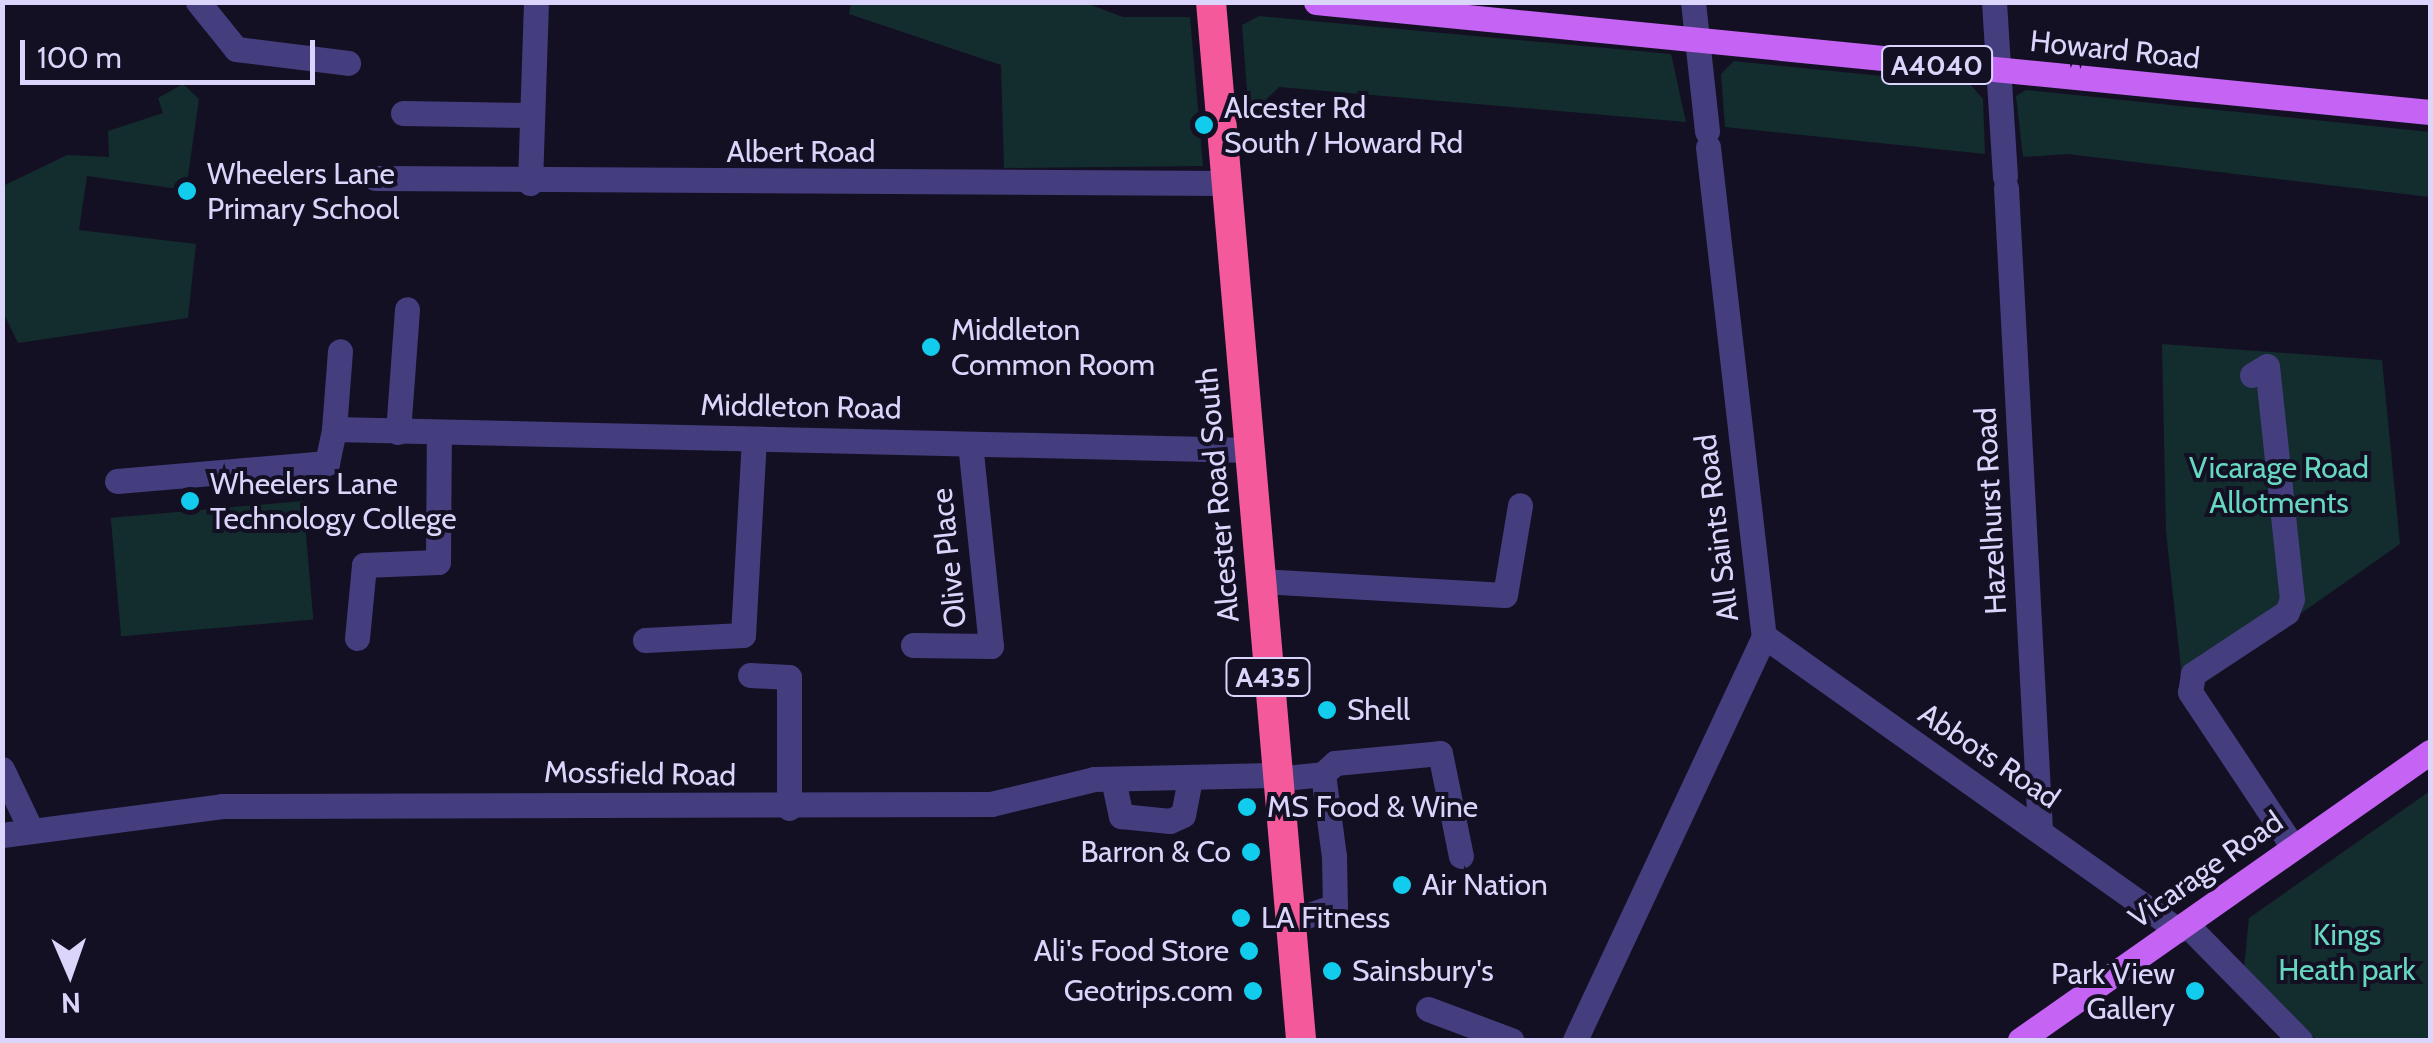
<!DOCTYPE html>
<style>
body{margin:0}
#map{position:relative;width:2433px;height:1043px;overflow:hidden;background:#141023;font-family:Cabin,sans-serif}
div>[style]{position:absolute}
.green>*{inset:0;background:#132c2d;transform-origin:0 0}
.minor>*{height:25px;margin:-12.5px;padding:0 12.5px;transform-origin:12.5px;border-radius:12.5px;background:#443e7f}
.major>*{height:25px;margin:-12.5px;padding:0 12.5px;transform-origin:12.5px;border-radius:12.5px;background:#c564f4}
.highway>*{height:30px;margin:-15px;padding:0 15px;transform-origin:15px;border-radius:15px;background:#f3599b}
.dots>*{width:28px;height:28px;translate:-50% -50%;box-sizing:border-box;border:5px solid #141023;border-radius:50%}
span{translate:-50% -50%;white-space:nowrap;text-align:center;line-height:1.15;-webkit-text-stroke:8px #141023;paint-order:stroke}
.shield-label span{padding:2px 8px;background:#141023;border:2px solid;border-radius:8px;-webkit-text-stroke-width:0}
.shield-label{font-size:28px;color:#dbd5fc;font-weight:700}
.street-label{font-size:30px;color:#dbd5fc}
.poi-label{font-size:30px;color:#dbd5fc}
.left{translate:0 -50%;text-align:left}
.right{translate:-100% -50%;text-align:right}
.park-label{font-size:30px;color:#66d7c0}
.frame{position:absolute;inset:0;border:5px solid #dbd5fc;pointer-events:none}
.north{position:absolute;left:20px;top:923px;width:100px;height:100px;-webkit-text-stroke:8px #141023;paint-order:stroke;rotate:178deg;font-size:28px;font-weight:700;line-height:40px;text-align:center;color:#dbd5fc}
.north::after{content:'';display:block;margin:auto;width:35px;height:45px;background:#dbd5fc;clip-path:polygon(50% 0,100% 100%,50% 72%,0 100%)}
.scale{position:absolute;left:20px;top:40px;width:295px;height:45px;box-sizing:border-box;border:5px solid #dbd5fc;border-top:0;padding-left:12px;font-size:30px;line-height:35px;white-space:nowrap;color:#dbd5fc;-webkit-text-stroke:8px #141023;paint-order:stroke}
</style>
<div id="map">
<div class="green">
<i style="clip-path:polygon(851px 2px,1083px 2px,1123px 17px,1190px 17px,1203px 166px,1004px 168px,1001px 65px,849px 14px)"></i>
<i style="clip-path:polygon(1259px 16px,1671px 54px,1686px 122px,1279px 87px,1249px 116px,1242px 25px)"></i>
<i style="clip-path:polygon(1734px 61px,1971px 85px,1983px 99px,1985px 154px,1725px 127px,1721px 74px)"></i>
<i style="clip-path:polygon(183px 84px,199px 99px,186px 190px,87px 176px,79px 230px,196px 244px,188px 318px,18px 343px,3px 312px,3px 186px,67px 155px,109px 157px,108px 131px,163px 113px,158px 98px)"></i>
<i style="clip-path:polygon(2026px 90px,2430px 132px,2430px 197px,2067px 154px,2023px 157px,2016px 96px)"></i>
<i style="clip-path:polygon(2162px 344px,2382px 360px,2400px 544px,2184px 695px,2166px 532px)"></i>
<i style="left:303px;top:501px;width:119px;height:193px;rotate:85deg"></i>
<i style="clip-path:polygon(2430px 791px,2430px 1040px,2317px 1040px,2244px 968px,2249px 918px)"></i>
</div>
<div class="minor">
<i style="left:198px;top:2px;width:60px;rotate:51deg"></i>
<i style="left:236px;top:49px;width:113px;rotate:7.1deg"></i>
<i style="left:1693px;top:2px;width:130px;rotate:83.8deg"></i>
<i style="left:1994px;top:2px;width:175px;rotate:86.4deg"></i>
<i style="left:403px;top:113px;width:129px;rotate:0.9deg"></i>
<i style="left:1708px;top:147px;width:492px;rotate:83.5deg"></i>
<i style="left:1764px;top:636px;width:508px;rotate:35.38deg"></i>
<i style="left:375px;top:178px;width:851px;rotate:0.34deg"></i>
<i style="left:530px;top:183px;width:181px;rotate:-88.1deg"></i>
<i style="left:2006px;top:188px;width:643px;rotate:86.97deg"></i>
<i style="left:2252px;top:375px;width:17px;rotate:-31deg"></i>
<i style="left:2267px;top:366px;width:234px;rotate:83.9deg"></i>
<i style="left:2292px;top:599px;width:14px;rotate:111deg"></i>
<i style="left:2287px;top:612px;width:113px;rotate:146.6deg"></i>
<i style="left:2193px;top:674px;width:18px;rotate:99deg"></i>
<i style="left:2190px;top:692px;width:186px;rotate:56.4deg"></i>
<i style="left:334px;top:429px;width:78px;rotate:-85.6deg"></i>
<i style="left:398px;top:432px;width:123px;rotate:-85.8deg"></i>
<i style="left:117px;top:481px;width:211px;rotate:-4.9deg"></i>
<i style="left:327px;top:463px;width:35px;rotate:-78deg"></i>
<i style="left:334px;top:429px;width:916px;rotate:1.31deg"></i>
<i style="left:1261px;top:581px;width:244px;rotate:3.3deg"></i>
<i style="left:1505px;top:595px;width:91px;rotate:-80.5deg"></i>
<i style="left:357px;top:638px;width:73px;rotate:-84.5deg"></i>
<i style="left:364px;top:565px;width:74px;rotate:-2.3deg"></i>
<i style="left:438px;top:562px;width:128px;rotate:-89.6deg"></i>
<i style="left:645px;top:640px;width:98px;rotate:-2.9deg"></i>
<i style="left:743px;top:635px;width:196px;rotate:-86.8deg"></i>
<i style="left:913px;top:645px;width:78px;rotate:0.7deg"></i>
<i style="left:991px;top:646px;width:203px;rotate:-95.9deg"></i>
<i style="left:750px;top:675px;width:39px;rotate:3deg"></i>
<i style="left:789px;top:677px;width:131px;rotate:90deg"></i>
<i style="left:2px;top:769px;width:65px;rotate:64.6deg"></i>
<i style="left:1323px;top:774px;width:16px;rotate:-43deg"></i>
<i style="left:1335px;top:763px;width:105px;rotate:-5.4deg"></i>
<i style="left:1440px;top:753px;width:105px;rotate:78.5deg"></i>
<i style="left:1113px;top:779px;width:38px;rotate:78deg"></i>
<i style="left:1121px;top:816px;width:49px;rotate:5.8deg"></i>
<i style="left:1170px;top:821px;width:14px;rotate:-25deg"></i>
<i style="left:1183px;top:815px;width:38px;rotate:-79deg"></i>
<i style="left:1275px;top:779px;width:48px;rotate:-5.9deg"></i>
<i style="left:1323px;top:774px;width:83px;rotate:82.4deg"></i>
<i style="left:1334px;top:856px;width:50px;rotate:88.9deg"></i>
<i style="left:1335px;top:906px;width:49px;rotate:160.8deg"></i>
<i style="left:2px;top:835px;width:222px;rotate:-7.5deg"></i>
<i style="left:222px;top:806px;width:769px;rotate:-0.15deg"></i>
<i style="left:991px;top:804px;width:106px;rotate:-13.6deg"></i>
<i style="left:1094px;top:779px;width:181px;rotate:-1.3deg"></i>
<i style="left:2186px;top:924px;width:163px;rotate:45.5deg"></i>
<i style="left:1428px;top:1009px;width:89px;rotate:20.5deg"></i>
<i style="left:1575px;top:1040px;width:446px;rotate:-64.9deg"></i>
</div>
<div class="major">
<i style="left:1316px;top:2px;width:1119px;rotate:5.64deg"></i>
<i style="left:2020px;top:1040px;width:501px;rotate:-35.09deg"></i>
</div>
<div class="highway">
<i style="left:1211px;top:2px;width:1042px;rotate:85.04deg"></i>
</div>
<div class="dots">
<i style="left:1204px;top:125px;background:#11cced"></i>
<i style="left:187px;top:191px;background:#11cced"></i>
<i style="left:931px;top:347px;background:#11cced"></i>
<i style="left:190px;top:501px;background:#11cced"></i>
<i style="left:1327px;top:710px;background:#11cced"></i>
<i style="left:1247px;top:807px;background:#11cced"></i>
<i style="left:1251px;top:852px;background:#11cced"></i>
<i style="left:1402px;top:885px;background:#11cced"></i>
<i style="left:1241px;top:918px;background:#11cced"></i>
<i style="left:1249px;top:951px;background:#11cced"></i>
<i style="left:1332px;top:971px;background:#11cced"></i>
<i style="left:1253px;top:991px;background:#11cced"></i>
<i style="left:2195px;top:991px;background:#11cced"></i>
</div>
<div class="shield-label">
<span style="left:1937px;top:65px">A4040</span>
<span style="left:1268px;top:677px">A435</span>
</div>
<div class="street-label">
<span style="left:2115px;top:50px;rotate:6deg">Howard Road</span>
<span style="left:801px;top:152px">Albert Road</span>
<span style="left:801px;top:407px;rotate:1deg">Middleton Road</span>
<span style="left:1218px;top:495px;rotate:-95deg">Alcester Road South</span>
<span style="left:1991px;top:511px;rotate:-93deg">Hazelhurst Road</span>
<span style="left:1717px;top:528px;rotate:-97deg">All Saints Road</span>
<span style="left:949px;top:558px;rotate:-96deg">Olive Place</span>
<span style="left:1989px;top:756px;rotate:34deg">Abbots Road</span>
<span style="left:640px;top:774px;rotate:1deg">Mossfield Road</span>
<span style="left:2206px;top:870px;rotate:-35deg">Vicarage Road</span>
</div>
<div class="poi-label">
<span class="left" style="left:1224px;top:125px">Alcester Rd<br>South / Howard Rd</span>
<span class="left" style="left:207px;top:191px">Wheelers Lane<br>Primary School</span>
<span class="left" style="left:951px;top:347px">Middleton<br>Common Room</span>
<span class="left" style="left:210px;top:501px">Wheelers Lane<br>Technology College</span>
<span class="left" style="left:1347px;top:710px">Shell</span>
<span class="left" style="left:1267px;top:807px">MS Food &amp; Wine</span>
<span class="right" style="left:1231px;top:852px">Barron &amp; Co</span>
<span class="left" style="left:1422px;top:885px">Air Nation</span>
<span class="left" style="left:1261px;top:918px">LA Fitness</span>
<span class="right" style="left:1229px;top:951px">Ali's Food Store</span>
<span class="left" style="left:1352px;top:971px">Sainsbury's</span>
<span class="right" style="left:2175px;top:991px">Park View<br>Gallery</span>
<span class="right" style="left:1233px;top:991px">Geotrips.com</span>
</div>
<div class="park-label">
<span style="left:2279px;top:485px">Vicarage Road<br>Allotments</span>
<span style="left:2347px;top:952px">Kings<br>Heath park</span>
</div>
<div class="frame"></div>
<div class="north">N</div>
<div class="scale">100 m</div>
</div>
